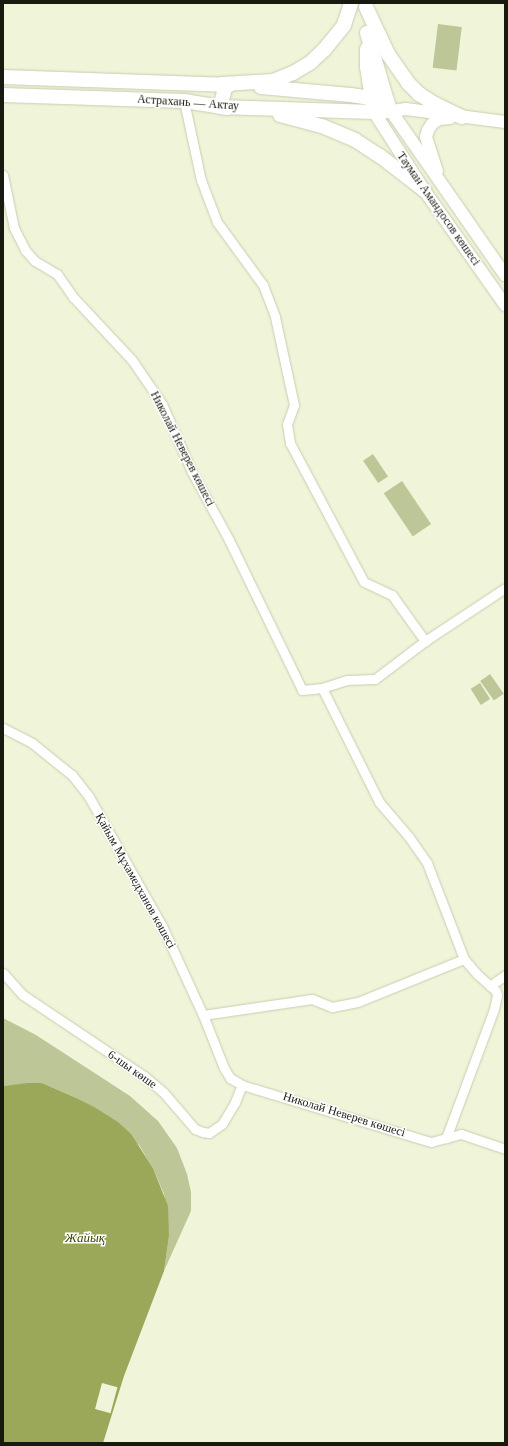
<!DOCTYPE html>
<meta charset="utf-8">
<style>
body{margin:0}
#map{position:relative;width:508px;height:1446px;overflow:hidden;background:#f0f5d9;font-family:"Times New Roman",serif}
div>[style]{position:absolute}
.green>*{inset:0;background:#bdc697;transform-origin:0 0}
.water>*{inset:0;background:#9ba759}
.pier>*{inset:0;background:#f0f5d9;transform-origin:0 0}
.roads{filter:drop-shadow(0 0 1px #c7cdb1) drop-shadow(0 0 1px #c7cdb1)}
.minor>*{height:9px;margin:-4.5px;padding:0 4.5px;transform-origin:4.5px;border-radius:4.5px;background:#fff}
.major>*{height:12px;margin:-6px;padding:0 6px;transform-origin:6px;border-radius:6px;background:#fff}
.highway>*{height:14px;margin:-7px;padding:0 7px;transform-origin:7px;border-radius:7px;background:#fff}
span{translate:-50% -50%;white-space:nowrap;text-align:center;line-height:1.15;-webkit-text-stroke:3px #fff;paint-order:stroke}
.street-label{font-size:12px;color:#181a10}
.water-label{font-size:13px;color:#3a4101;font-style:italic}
.frame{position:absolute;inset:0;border:4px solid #181a10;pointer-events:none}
</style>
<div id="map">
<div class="green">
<i style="left:438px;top:24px;width:24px;height:44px;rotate:7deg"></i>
<i style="left:373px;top:454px;width:27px;height:12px;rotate:56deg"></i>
<i style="left:402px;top:481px;width:52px;height:22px;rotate:56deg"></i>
<i style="left:490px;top:674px;width:24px;height:12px;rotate:55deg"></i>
<i style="left:480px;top:683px;width:19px;height:11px;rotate:58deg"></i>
<i style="clip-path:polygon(3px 1018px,36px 1035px,130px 1096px,158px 1121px,177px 1148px,187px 1174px,191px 1192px,191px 1211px,164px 1271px,169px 1236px,164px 1194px,153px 1168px,139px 1145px,74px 1097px,42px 1083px,3px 1086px)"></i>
</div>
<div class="water">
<i style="clip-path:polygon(28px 1083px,42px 1083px,74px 1097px,94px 1107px,118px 1122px,131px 1134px,153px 1168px,168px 1206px,169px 1236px,164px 1271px,124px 1376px,103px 1443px,3px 1443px,3px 1086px)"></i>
</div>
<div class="pier">
<i style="left:102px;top:1383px;width:16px;height:27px;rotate:15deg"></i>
</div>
<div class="roads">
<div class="minor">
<i style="left:184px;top:101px;width:81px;rotate:77.9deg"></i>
<i style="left:201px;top:180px;width:45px;rotate:69.1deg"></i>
<i style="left:217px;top:222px;width:78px;rotate:53.9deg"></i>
<i style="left:263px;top:285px;width:34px;rotate:69deg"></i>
<i style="left:275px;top:317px;width:90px;rotate:77.8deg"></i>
<i style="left:294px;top:405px;width:20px;rotate:110deg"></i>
<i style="left:287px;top:424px;width:19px;rotate:81deg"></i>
<i style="left:290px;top:443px;width:157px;rotate:62deg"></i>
<i style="left:364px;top:582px;width:31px;rotate:25deg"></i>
<i style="left:392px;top:595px;width:57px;rotate:54.3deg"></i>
<i style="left:3px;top:175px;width:54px;rotate:78.3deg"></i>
<i style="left:14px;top:228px;width:25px;rotate:63deg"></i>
<i style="left:25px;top:250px;width:15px;rotate:48deg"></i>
<i style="left:35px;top:261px;width:26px;rotate:31deg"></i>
<i style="left:57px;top:274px;width:29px;rotate:55deg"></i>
<i style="left:74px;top:298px;width:85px;rotate:46.9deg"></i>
<i style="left:132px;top:360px;width:53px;rotate:55.7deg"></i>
<i style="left:162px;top:404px;width:74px;rotate:66.2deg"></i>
<i style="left:192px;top:472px;width:77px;rotate:61.4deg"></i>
<i style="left:229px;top:540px;width:167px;rotate:64deg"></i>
<i style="left:302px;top:690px;width:20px;rotate:-6deg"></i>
<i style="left:322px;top:688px;width:26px;rotate:-18deg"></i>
<i style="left:347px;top:680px;width:28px;rotate:-2deg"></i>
<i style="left:375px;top:679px;width:63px;rotate:-37.2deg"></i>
<i style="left:425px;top:641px;width:96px;rotate:-33.5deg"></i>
<i style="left:322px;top:688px;width:127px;rotate:63.4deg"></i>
<i style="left:379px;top:802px;width:46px;rotate:49.4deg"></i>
<i style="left:409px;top:837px;width:32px;rotate:55deg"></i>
<i style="left:427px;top:863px;width:103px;rotate:68.9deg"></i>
<i style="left:464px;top:959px;width:20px;rotate:49deg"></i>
<i style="left:477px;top:974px;width:25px;rotate:42deg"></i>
<i style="left:496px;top:991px;width:4px;rotate:76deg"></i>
<i style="left:497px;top:995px;width:14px;rotate:102deg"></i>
<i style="left:494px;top:1009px;width:138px;rotate:110.4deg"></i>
<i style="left:3px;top:728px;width:33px;rotate:27deg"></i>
<i style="left:32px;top:743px;width:51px;rotate:38.7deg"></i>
<i style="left:72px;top:775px;width:28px;rotate:52deg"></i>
<i style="left:89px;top:797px;width:148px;rotate:60.5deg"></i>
<i style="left:162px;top:926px;width:98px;rotate:65.3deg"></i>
<i style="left:203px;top:1015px;width:57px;rotate:68.4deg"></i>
<i style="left:224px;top:1068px;width:12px;rotate:59deg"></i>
<i style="left:230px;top:1078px;width:14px;rotate:30deg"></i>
<i style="left:242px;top:1085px;width:197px;rotate:16.8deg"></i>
<i style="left:431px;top:1142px;width:31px;rotate:-15deg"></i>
<i style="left:461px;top:1134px;width:46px;rotate:18.8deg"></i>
<i style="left:3px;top:973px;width:30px;rotate:48deg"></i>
<i style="left:23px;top:995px;width:146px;rotate:33.8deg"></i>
<i style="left:144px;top:1076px;width:26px;rotate:40deg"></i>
<i style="left:164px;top:1093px;width:48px;rotate:49.3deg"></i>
<i style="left:195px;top:1129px;width:9px;rotate:21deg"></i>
<i style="left:203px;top:1132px;width:6px;rotate:9deg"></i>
<i style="left:209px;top:1133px;width:16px;rotate:-35deg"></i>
<i style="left:222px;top:1124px;width:26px;rotate:-59deg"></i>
<i style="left:235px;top:1102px;width:18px;rotate:-68deg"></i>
<i style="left:490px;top:986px;width:19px;rotate:-36deg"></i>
<i style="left:203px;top:1015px;width:110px;rotate:-8.4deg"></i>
<i style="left:312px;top:999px;width:22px;rotate:22deg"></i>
<i style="left:332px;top:1007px;width:26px;rotate:-11deg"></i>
<i style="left:358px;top:1002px;width:114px;rotate:-22.1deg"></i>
</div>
<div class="major">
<i style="left:374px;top:112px;width:93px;rotate:57.3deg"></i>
<i style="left:424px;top:190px;width:141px;rotate:54.8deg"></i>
<i style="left:505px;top:122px;width:100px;rotate:-172.5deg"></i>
<i style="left:406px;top:109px;width:15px;rotate:172deg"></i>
<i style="left:391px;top:111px;width:200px;rotate:55.2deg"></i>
<i style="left:437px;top:171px;width:36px;rotate:-108deg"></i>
<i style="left:426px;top:137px;width:7px;rotate:-74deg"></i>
<i style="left:428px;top:130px;width:7px;rotate:-56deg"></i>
<i style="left:432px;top:124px;width:9px;rotate:-36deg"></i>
<i style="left:439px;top:119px;width:11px;rotate:-5deg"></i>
</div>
<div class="highway">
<i style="left:366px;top:7px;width:52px;rotate:64.9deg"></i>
<i style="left:388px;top:54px;width:35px;rotate:55deg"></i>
<i style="left:408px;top:83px;width:16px;rotate:45deg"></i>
<i style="left:419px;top:94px;width:19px;rotate:32deg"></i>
<i style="left:435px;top:104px;width:30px;rotate:26deg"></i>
<i style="left:367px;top:49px;width:18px;rotate:90deg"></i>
<i style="left:367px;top:67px;width:39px;rotate:81deg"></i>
<i style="left:3px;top:77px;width:227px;rotate:2deg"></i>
<i style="left:261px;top:87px;width:90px;rotate:5.1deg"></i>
<i style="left:351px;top:95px;width:36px;rotate:9deg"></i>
<i style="left:3px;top:95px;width:181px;rotate:1.9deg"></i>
<i style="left:184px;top:101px;width:36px;rotate:9deg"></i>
<i style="left:220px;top:107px;width:154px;rotate:1.9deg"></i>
<i style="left:374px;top:112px;width:17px;rotate:-3deg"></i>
<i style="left:391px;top:111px;width:11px;rotate:-112deg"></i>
<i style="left:387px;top:101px;width:71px;rotate:-106.4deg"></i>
<i style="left:228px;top:108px;width:8px;rotate:-173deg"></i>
<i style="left:220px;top:107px;width:16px;rotate:-75deg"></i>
<i style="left:224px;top:92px;width:8px;rotate:-104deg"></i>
<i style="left:222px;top:84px;width:51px;rotate:-3.4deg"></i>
<i style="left:273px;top:81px;width:22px;rotate:-22deg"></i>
<i style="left:293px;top:73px;width:21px;rotate:-31deg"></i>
<i style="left:311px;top:62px;width:18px;rotate:-43deg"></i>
<i style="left:324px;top:50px;width:32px;rotate:-51deg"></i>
<i style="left:344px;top:25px;width:23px;rotate:-72deg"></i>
<i style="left:280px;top:115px;width:43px;rotate:14.7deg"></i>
<i style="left:322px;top:126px;width:36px;rotate:23deg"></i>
<i style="left:355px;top:140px;width:30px;rotate:33deg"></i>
<i style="left:380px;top:156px;width:56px;rotate:37.7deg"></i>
</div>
</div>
<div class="street-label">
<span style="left:188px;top:103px;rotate:4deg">Астрахань — Актау</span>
<span style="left:438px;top:209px;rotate:55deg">Тауман Амандосов көшесі</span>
<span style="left:182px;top:449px;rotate:63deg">Николай Неверев көшесі</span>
<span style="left:135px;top:881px;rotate:61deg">Қайым Мұхамедханов көшесi</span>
<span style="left:132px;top:1070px;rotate:35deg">6-шы көше</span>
<span style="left:344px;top:1115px;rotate:17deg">Николай Неверев көшесі</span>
</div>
<div class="water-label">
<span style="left:85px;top:1238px">Жайық</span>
</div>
<div class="frame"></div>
</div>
